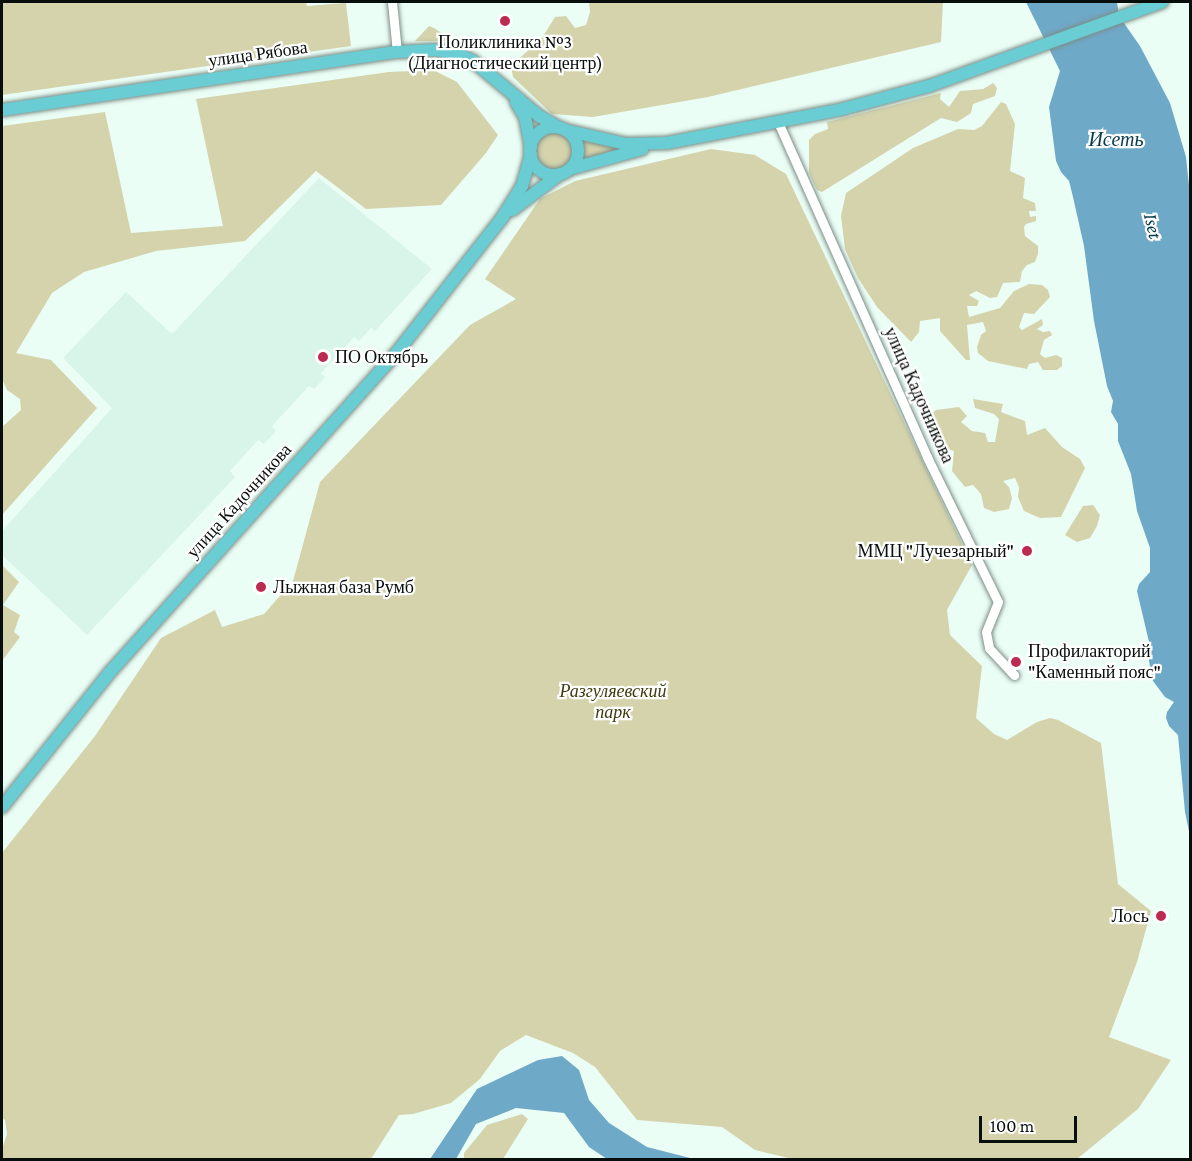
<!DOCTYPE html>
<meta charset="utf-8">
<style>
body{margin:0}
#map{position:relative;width:1192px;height:1161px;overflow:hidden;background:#ebfef6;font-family:"Crimson Pro",serif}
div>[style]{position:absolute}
.built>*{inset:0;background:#d9f5ea}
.green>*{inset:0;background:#d4d3ac}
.round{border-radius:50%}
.water>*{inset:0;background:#6fa9c8}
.roads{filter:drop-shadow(0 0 2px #7c8e86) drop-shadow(0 0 2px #7c8e86)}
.minor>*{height:9px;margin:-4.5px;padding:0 4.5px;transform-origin:4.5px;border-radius:4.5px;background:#fff}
.major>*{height:12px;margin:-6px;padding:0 6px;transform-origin:6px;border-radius:6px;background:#69cdd3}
.major>.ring{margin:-6px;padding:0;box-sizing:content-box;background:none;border:12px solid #69cdd3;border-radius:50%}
.dots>*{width:16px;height:16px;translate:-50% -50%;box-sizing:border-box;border:3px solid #fff;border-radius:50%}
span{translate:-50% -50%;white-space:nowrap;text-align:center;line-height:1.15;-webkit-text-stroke:4.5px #fff;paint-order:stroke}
.poi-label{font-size:18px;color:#080e0c}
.left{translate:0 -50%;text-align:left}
.right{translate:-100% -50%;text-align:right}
.street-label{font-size:18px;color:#080e0c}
.park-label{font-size:18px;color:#3e3b0e;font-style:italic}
.water-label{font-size:20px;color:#083b51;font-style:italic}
.frame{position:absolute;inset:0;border:3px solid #080e0c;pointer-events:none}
.scale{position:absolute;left:979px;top:1116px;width:98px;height:27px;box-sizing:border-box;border:3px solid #080e0c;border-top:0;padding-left:8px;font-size:18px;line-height:21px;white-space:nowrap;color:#080e0c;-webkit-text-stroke:4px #fff;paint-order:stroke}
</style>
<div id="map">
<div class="built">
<i style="clip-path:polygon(319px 178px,432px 269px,375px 331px,371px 328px,359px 341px,354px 337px,321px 373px,325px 377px,314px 389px,309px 386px,272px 426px,276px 431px,264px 444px,258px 440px,230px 471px,235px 477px,87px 635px,2px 555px,2px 531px,112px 408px,63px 358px,126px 292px,172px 334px)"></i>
</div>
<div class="green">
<i style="clip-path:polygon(2px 2px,306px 2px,307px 6px,346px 3px,351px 46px,2px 95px)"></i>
<i style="clip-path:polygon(589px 2px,943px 2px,941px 42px,708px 97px,593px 117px,552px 114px,513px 77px,511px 66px,542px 38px,555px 17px,566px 16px,575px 28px,586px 25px,590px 12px)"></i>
<i style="clip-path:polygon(429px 26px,434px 28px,454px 41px,415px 41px)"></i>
<i style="clip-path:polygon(433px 70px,457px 82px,498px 135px,486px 153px,441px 205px,366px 209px,316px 171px,245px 241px,156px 251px,84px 272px,52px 293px,16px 353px,51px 360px,97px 408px,2px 515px,2px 427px,21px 410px,20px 399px,7px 390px,2px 379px,2px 126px,105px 112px,131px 233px,223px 226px,196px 99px,389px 72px)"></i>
<i style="clip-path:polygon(993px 83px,997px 88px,995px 96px,973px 104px,971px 113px,957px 122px,941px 118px,822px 192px,817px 190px,809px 173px,809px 140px,815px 134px,828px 129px,827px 122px,941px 93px,940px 99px,949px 107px,960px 91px,983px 89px)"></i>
<i style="clip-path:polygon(1001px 102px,1006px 104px,1015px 124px,1010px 171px,1025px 178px,1023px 198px,1035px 203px,1036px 211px,1029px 211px,1030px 217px,1036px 216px,1036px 221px,1026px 224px,1024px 227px,1025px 236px,1038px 246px,1038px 254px,1035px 262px,1027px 265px,1022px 271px,1020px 282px,1003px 283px,997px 297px,990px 298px,976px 291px,969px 295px,979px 301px,977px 306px,967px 306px,969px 317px,1000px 308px,1014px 291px,1029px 284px,1042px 285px,1048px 290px,1050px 297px,1034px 314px,1024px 313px,1019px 327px,1022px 330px,1042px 319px,1043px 325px,1037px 329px,1043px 332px,1050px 331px,1052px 335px,1044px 340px,1040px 354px,1045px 358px,1056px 355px,1062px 358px,1062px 366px,1057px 370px,1043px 370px,1038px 362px,1029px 364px,1027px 369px,988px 361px,978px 353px,977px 347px,981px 335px,986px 331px,983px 322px,967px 325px,970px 360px,966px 360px,940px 331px,940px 318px,920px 321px,919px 332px,911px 342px,877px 307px,858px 278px,845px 249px,841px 216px,846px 193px,913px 148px,958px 129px,974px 130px,982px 126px)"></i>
<i class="round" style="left:535px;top:132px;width:38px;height:38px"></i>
<i style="clip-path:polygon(581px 140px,621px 149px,581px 160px)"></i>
<i style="clip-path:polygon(711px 149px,755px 155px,786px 174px,972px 565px,947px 610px,950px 635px,982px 666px,976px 718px,994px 734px,1007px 740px,1037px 722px,1050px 718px,1058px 720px,1101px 743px,1118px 884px,1151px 911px,1137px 962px,1109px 1037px,1171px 1060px,1138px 1109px,1077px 1159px,793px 1159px,755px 1150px,722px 1127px,637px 1120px,595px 1067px,573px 1053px,526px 1035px,500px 1051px,480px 1079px,451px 1103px,413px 1114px,399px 1115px,371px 1159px,2px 1159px,2px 1149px,7px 1134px,5px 1120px,2px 1118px,2px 853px,95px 736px,161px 638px,215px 610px,222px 627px,264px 614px,293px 581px,320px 482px,470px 325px,516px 299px,485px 279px,540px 199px,575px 181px)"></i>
<i style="clip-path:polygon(973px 399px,1003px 404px,1001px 412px,1025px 421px,1027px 435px,1045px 428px,1062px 447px,1080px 459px,1085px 468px,1061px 517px,1040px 518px,1024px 511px,1018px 497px,1019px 487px,1015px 478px,1003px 481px,1009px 487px,1012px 498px,1009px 509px,994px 512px,984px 508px,981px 494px,973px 485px,965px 487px,952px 471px,954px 451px,941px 447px,928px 432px,925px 419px,936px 410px,959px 407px,967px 416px,961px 422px,972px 431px,985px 433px,988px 442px,995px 442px,999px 419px,994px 414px,975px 408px)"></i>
<i style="clip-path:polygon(1093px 505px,1100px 515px,1097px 526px,1090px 538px,1077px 542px,1065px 535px,1083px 506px)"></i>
<i style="clip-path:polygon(2px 565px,19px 582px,3px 605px,20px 615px,14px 632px,20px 637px,2px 661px)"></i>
<i style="clip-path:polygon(522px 1114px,528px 1119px,503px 1159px,464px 1159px,464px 1153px,487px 1125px)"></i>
</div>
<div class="water">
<i style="clip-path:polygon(1026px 2px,1117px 2px,1119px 16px,1140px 46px,1170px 103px,1186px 157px,1190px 195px,1190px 836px,1185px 812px,1178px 735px,1169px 726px,1166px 718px,1167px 712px,1174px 702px,1165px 697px,1153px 681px,1149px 661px,1149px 642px,1137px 591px,1139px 584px,1150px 572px,1150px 548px,1137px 511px,1131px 474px,1118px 441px,1118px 424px,1111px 412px,1113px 401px,1107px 386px,1094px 321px,1084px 246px,1073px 197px,1069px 181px,1061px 172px,1056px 161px,1049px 107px,1060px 71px)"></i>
<i style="clip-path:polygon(562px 1056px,579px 1070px,589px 1100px,609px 1123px,647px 1147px,694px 1159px,607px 1159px,589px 1147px,564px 1113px,516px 1108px,476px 1124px,456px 1159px,430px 1159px,477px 1089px,538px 1060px)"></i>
</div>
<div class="roads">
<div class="minor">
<i style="left:392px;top:2px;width:50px;rotate:84.3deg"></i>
<i style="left:778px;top:122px;width:367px;rotate:66deg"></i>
<i style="left:927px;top:457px;width:161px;rotate:63.9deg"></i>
<i style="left:998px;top:602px;width:32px;rotate:112deg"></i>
<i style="left:986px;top:632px;width:16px;rotate:79deg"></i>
<i style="left:989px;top:648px;width:37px;rotate:47deg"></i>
</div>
<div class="major">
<i style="left:516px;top:102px;width:17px;rotate:59deg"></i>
<i style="left:525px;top:117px;width:31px;rotate:79deg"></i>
<i style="left:2px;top:110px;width:399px;rotate:-8.4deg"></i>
<i style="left:397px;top:52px;width:38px;rotate:-3deg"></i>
<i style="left:435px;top:50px;width:22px;rotate:8deg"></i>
<i style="left:457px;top:53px;width:18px;rotate:27deg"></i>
<i style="left:473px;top:61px;width:86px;rotate:39.8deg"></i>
<i style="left:539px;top:116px;width:24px;rotate:30deg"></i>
<i class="ring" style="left:530px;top:127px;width:36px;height:36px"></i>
<i style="left:565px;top:130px;width:63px;rotate:12.9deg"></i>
<i style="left:626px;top:144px;width:41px;rotate:-1.4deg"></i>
<i style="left:667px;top:143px;width:179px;rotate:-10.9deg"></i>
<i style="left:843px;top:109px;width:89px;rotate:-15deg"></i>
<i style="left:929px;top:86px;width:248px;rotate:-19.8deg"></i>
<i style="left:570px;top:169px;width:75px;rotate:-15.5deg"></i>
<i style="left:512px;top:210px;width:60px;rotate:-36.9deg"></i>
<i style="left:2px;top:807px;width:174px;rotate:-51.3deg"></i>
<i style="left:111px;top:671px;width:430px;rotate:-48.1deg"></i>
<i style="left:398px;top:351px;width:169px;rotate:-52deg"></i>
<i style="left:502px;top:218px;width:38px;rotate:-58deg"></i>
<i style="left:522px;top:186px;width:33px;rotate:-74deg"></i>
</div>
</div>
<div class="dots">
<i style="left:505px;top:21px;background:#bb2b51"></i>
<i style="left:323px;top:357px;background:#bb2b51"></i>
<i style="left:1027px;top:551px;background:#bb2b51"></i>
<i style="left:261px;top:587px;background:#bb2b51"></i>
<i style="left:1016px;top:662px;background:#bb2b51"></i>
<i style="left:1161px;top:916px;background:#bb2b51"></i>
</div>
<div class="poi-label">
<span style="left:505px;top:53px">Поликлиника №3<br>(Диагностический центр)</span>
<span class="left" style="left:335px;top:357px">ПО Октябрь</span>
<span class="right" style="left:1014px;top:551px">ММЦ "Лучезарный"</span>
<span class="left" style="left:273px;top:587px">Лыжная база Румб</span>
<span class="left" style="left:1028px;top:662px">Профилакторий<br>"Каменный пояс"</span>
<span class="right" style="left:1149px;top:916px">Лось</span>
</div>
<div class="street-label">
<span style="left:258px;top:54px;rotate:-8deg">улица Рябова</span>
<span style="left:919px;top:395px;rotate:66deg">улица Кадочникова</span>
<span style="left:239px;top:501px;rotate:-48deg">улица Кадочникова</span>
</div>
<div class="park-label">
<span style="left:613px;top:702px">Разгуляевский<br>парк</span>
</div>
<div class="water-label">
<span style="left:1116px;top:139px">Исеть</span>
<span style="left:1153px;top:226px;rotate:77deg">Iset</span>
</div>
<div class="frame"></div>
<div class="scale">100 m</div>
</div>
